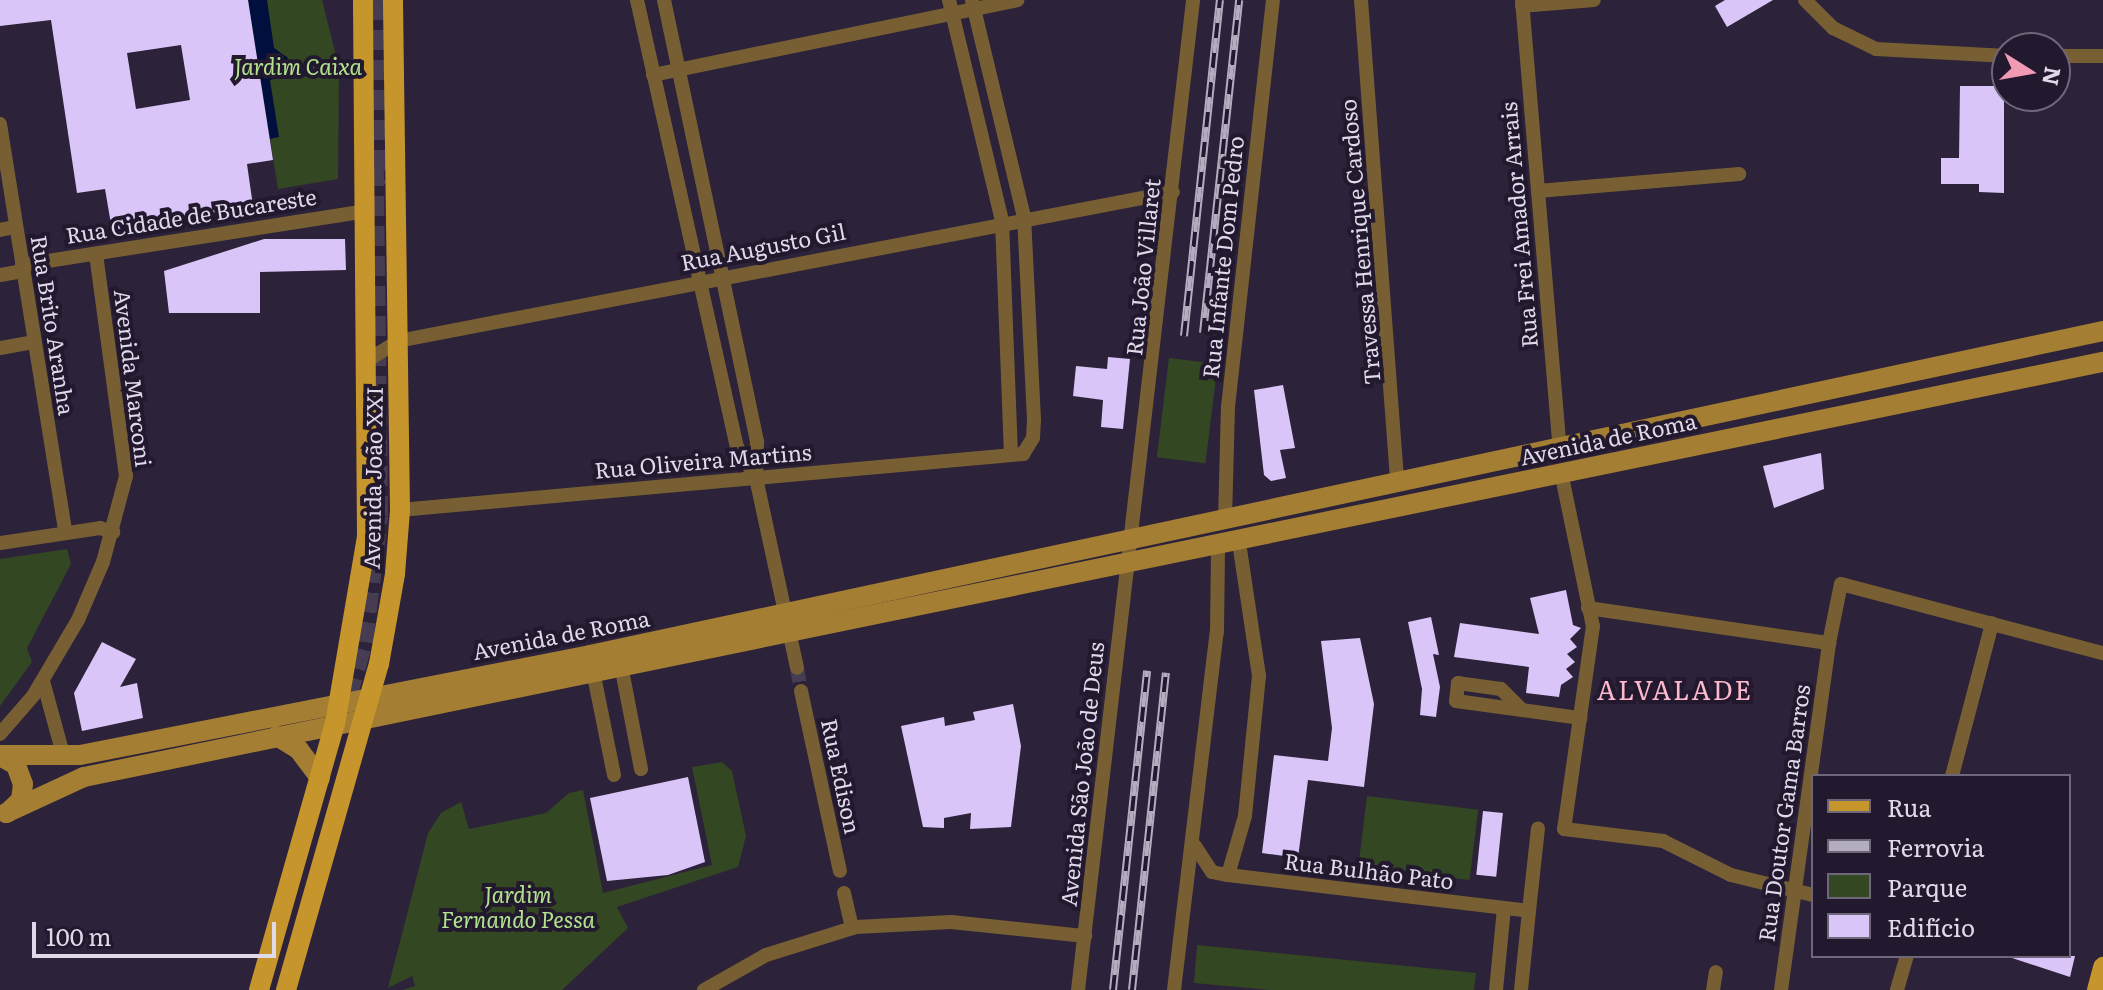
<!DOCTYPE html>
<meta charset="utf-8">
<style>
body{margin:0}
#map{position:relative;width:2103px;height:990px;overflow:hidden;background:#2c2239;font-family:Literata,serif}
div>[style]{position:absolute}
.green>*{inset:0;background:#334723;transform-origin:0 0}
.water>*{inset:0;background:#000f3d}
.building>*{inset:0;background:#dac5f8;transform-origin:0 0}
.street-tunnel>*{height:14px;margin-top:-7px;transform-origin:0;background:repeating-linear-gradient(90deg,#473d53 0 14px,transparent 0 21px)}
.primary-tunnel>*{height:20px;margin-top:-10px;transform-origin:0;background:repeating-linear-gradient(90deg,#473d53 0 20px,transparent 0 30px)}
.street>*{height:14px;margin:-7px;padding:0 7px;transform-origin:7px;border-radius:7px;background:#775f33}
.secondary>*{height:20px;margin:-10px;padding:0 10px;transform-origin:10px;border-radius:10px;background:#a47e32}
.primary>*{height:20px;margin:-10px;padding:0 10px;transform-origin:10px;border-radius:10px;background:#c6952c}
.rail>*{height:8px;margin-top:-4px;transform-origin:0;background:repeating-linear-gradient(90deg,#22192f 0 15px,#b4adbf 0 30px);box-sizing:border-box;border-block:2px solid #b4adbf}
span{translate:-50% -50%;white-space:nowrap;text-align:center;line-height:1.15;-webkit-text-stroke:8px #22192f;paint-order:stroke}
.park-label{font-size:22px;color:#b3e38e;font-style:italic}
.street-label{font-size:22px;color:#dfd9e9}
.quarter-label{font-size:26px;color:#fbb9cb;letter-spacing:2px}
.legend{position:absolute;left:1811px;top:774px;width:260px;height:184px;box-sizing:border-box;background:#22192f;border:2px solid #6e6679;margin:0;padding:10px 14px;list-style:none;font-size:24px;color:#dfd9e9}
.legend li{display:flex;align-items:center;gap:16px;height:40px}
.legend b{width:40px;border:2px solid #6e6679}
.north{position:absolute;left:1991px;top:32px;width:80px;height:80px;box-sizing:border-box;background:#22192f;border:2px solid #6e6679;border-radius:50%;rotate:101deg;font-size:22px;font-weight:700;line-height:32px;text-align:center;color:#dfd9e9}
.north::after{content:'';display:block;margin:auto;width:28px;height:36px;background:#f19ab4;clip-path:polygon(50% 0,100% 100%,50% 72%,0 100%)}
.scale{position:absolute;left:32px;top:922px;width:244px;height:36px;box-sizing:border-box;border:4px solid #dfd9e9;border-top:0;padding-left:10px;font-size:24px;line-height:28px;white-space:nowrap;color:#dfd9e9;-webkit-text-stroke:6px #22192f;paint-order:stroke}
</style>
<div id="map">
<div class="green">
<i style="clip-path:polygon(248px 0,322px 0,339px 68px,338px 179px,278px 189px)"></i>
<i style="left:1169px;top:358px;width:49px;height:100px;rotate:7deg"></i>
<i style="clip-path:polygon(67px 549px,71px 564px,27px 648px,32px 662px,0 706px,0 559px)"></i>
<i style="clip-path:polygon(722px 762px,732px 771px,746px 836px,738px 867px,617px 907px,628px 928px,562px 990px,403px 990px,415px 986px,412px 976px,388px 988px,428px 833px,441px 813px,461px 802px,469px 829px,546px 813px,569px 793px,583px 790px,603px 893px,712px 865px,692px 767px)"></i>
<i style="left:1367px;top:796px;width:112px;height:71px;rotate:7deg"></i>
<i style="clip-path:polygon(1197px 945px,1476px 973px,1474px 990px,1270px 990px,1194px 983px)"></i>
</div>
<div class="water">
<i style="clip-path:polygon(248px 0,267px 0,274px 48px,288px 58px,279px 78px,270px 80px,279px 137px,270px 139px)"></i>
</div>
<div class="building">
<i style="clip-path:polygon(evenodd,0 0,248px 0,273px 160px,247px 164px,253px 206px,112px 230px,105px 189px,77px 193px,51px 20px,0 26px,0 0,181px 45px,190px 100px,136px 109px,127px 53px,181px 45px)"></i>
<i style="clip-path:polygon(1725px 0,1773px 0,1727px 27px,1715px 6px)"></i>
<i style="clip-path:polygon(1960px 86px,2004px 86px,2004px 193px,1979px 192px,1979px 184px,1941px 184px,1941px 158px,1959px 158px)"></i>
<i style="clip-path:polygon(264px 239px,345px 239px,346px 270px,260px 272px,260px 313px,169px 313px,164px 271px)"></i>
<i style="clip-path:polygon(1108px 357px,1130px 359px,1123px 429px,1101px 427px,1103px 400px,1073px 396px,1076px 366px,1107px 369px)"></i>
<i style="clip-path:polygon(1283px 385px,1295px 448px,1280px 450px,1286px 478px,1271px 481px,1264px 475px,1254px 390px)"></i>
<i style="clip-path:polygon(1821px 453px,1824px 489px,1774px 508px,1763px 466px)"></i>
<i style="clip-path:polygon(1566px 590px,1573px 625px,1581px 628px,1570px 639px,1577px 647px,1567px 654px,1575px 662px,1566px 669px,1573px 677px,1561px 685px,1559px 697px,1526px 693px,1529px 667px,1454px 657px,1460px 623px,1539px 634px,1530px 598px)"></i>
<i style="clip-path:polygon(1431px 617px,1439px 655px,1433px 654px,1440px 687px,1436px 717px,1420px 715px,1422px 689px,1408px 622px)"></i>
<i style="clip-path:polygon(1360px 638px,1374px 704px,1364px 787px,1308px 780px,1298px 858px,1262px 853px,1274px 755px,1328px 761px,1332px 728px,1321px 641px)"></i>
<i style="clip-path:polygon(102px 642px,136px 659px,120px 687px,137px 683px,143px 718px,82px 731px,74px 693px)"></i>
<i style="clip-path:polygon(1013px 704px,1021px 746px,1011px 827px,970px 829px,971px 813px,944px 818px,944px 828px,923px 827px,901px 726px,944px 717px,945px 726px,975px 720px,973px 712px)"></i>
<i style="clip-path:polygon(688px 777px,705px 862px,668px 875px,607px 881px,590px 798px)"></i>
<i style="left:1483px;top:811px;width:20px;height:64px;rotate:6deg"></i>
<i style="clip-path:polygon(2006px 956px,2075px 956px,2070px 977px)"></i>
</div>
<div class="street-tunnel">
<i style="left:797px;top:668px;width:23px;rotate:80deg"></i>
</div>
<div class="primary-tunnel">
<i style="left:381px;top:0;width:184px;rotate:88.8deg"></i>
<i style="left:347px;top:697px;width:57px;rotate:-73.8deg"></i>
<i style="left:363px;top:642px;width:127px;rotate:-83.2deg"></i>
<i style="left:378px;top:516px;width:348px;rotate:-90.7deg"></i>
</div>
<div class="street">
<i style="left:637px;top:0;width:458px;rotate:77.4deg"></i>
<i style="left:737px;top:447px;width:36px;rotate:58deg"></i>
<i style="left:756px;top:478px;width:194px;rotate:77.8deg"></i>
<i style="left:664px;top:0;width:452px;rotate:78.1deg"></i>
<i style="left:757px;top:442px;width:36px;rotate:92deg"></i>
<i style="left:949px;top:0;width:227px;rotate:76.5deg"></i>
<i style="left:1002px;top:221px;width:234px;rotate:87.8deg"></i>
<i style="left:1361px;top:0;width:481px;rotate:85.7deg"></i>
<i style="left:1522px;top:0;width:447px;rotate:85.2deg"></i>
<i style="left:1805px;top:0;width:40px;rotate:45deg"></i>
<i style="left:1833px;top:28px;width:48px;rotate:26deg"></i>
<i style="left:1876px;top:49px;width:131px;rotate:3.1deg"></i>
<i style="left:1522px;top:6px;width:72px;rotate:-4.8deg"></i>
<i style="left:2055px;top:56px;width:48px"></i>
<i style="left:653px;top:75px;width:372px;rotate:-11.6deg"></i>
<i style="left:0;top:124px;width:413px;rotate:80.9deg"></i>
<i style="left:1538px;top:191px;width:202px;rotate:-4.8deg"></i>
<i style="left:0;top:230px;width:16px;rotate:-11deg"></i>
<i style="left:22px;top:265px;width:349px;rotate:-8.9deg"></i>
<i style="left:0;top:275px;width:23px;rotate:-10deg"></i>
<i style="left:0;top:348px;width:35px;rotate:-10deg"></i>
<i style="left:368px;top:360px;width:36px;rotate:-32deg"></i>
<i style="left:398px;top:341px;width:789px;rotate:-10.88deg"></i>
<i style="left:1561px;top:472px;width:157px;rotate:78.3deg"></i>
<i style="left:1593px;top:626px;width:205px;rotate:98.1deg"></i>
<i style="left:1564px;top:829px;width:100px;rotate:6.9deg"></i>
<i style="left:1663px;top:841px;width:76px;rotate:26.6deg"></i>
<i style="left:1731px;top:875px;width:84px;rotate:13.7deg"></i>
<i style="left:400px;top:510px;width:626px;rotate:-5.14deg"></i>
<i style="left:1023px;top:454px;width:19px;rotate:-58deg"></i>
<i style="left:1033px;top:438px;width:18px;rotate:-87deg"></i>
<i style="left:1034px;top:420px;width:203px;rotate:-92.8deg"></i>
<i style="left:1024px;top:217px;width:223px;rotate:-103.5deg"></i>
<i style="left:1225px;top:520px;width:113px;rotate:-88.5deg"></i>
<i style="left:1228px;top:407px;width:409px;rotate:-83.7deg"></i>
<i style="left:0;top:543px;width:101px;rotate:-8.5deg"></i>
<i style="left:100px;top:528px;width:14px;rotate:17deg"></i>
<i style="left:1588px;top:608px;width:244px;rotate:8.3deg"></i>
<i style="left:1829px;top:643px;width:60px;rotate:-78.5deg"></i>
<i style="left:1841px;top:584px;width:271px;rotate:14.8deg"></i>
<i style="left:621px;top:665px;width:106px;rotate:79.1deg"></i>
<i style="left:593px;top:671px;width:106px;rotate:78.6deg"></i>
<i style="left:43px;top:681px;width:76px;rotate:74.7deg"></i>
<i style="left:801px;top:691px;width:184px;rotate:77.8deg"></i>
<i style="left:1522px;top:710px;width:30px;rotate:-135deg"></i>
<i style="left:1501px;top:689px;width:43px;rotate:-172.1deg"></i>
<i style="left:1458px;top:683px;width:18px;rotate:96deg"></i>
<i style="left:1456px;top:701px;width:67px;rotate:7.8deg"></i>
<i style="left:1522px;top:710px;width:59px;rotate:7.9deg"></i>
<i style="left:0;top:734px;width:50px;rotate:-49deg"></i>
<i style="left:33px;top:696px;width:88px;rotate:-59.4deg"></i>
<i style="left:78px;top:620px;width:63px;rotate:-66.7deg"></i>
<i style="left:103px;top:562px;width:89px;rotate:-75deg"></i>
<i style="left:126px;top:476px;width:224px;rotate:-97.7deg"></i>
<i style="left:1952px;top:776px;width:158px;rotate:-75.3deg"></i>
<i style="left:1195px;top:846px;width:31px;rotate:57deg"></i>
<i style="left:1212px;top:872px;width:16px;rotate:11deg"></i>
<i style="left:1228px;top:875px;width:303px;rotate:6.8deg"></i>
<i style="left:1529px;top:911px;width:79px;rotate:95.8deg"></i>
<i style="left:1228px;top:875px;width:61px;rotate:-73.9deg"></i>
<i style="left:1245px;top:816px;width:141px;rotate:-84.3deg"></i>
<i style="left:1259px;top:676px;width:135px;rotate:-98.5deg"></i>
<i style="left:844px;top:893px;width:36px;rotate:77deg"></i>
<i style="left:1529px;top:911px;width:83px;rotate:-83.8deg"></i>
<i style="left:704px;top:990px;width:71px;rotate:-29.4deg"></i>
<i style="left:766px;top:955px;width:94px;rotate:-17.3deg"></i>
<i style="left:856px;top:927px;width:95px;rotate:-3deg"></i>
<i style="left:951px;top:922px;width:135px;rotate:6deg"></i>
<i style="left:1078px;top:990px;width:997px;rotate:-83.37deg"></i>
<i style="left:1174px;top:990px;width:361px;rotate:-83.2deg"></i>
<i style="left:1217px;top:632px;width:86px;rotate:-89.3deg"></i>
<i style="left:1496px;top:990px;width:82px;rotate:-84.4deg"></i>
<i style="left:1713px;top:990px;width:18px;rotate:-81deg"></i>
<i style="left:1781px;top:990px;width:350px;rotate:-82.1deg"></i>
<i style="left:1897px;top:990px;width:35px;rotate:-74deg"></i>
</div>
<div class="secondary">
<i style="left:277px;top:736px;width:26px;rotate:32deg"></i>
<i style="left:299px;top:750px;width:35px;rotate:53deg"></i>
<i style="left:0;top:755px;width:80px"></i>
<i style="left:80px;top:755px;width:520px;rotate:-11.09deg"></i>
<i style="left:590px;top:655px;width:1547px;rotate:-12.09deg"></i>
<i style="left:0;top:756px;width:18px;rotate:29deg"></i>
<i style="left:16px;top:765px;width:20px;rotate:70deg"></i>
<i style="left:23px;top:784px;width:16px;rotate:97deg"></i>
<i style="left:21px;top:800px;width:19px;rotate:137deg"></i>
<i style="left:6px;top:813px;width:86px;rotate:-24.8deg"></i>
<i style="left:84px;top:777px;width:2061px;rotate:-11.62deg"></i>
</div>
<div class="primary">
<i style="left:259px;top:990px;width:277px;rotate:-74.1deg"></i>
<i style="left:335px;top:724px;width:190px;rotate:-80.3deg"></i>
<i style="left:367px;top:537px;width:537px;rotate:-90.43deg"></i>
<i style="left:286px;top:990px;width:339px;rotate:-74.1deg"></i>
<i style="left:379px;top:664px;width:91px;rotate:-79.9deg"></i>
<i style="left:395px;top:574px;width:64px;rotate:-85.5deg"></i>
<i style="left:400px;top:510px;width:510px;rotate:-90.79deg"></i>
<i style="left:2097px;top:990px;width:24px;rotate:-75deg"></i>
</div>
<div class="rail">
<i style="left:1203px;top:333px;width:335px;rotate:-83.8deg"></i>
<i style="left:1184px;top:336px;width:338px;rotate:-83.9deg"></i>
<i style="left:1113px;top:990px;width:321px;rotate:-83.9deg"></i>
<i style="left:1132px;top:990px;width:319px;rotate:-83.9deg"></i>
</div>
<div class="park-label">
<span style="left:298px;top:66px">Jardim Caixa</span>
<span style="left:518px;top:906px">Jardim<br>Fernando Pessa</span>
</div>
<div class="street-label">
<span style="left:191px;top:215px;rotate:-9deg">Rua Cidade de Bucareste</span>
<span style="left:1518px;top:225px;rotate:-95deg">Rua Frei Amador Arrais</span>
<span style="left:1359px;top:242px;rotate:-95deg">Travessa Henrique Cardoso</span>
<span style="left:763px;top:246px;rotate:-11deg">Rua Augusto Gil</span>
<span style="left:1222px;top:257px;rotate:-84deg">Rua Infante Dom Pedro</span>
<span style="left:1142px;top:267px;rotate:-84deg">Rua João Villaret</span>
<span style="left:54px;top:325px;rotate:81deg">Rua Brito Aranha</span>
<span style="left:134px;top:378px;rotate:83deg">Avenida Marconi</span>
<span style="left:1608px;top:438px;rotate:-12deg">Avenida de Roma</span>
<span style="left:703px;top:460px;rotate:-5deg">Rua Oliveira Martins</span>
<span style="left:372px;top:478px;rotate:-89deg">Avenida João XXI</span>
<span style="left:561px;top:634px;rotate:-11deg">Avenida de Roma</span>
<span style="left:1081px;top:774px;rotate:-84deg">Avenida São João de Deus</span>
<span style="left:842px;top:776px;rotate:78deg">Rua Edison</span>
<span style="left:1783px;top:813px;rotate:-82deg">Rua Doutor Gama Barros</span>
<span style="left:1369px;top:870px;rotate:7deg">Rua Bulhão Pato</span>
</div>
<div class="quarter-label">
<span style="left:1675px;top:689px">ALVALADE</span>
</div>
<ul class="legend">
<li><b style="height:10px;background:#c6952c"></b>Rua</li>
<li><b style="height:10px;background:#b4adbf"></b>Ferrovia</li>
<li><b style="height:22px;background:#334723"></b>Parque</li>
<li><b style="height:22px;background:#dac5f8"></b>Edifício</li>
</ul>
<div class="north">N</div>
<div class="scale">100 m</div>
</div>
